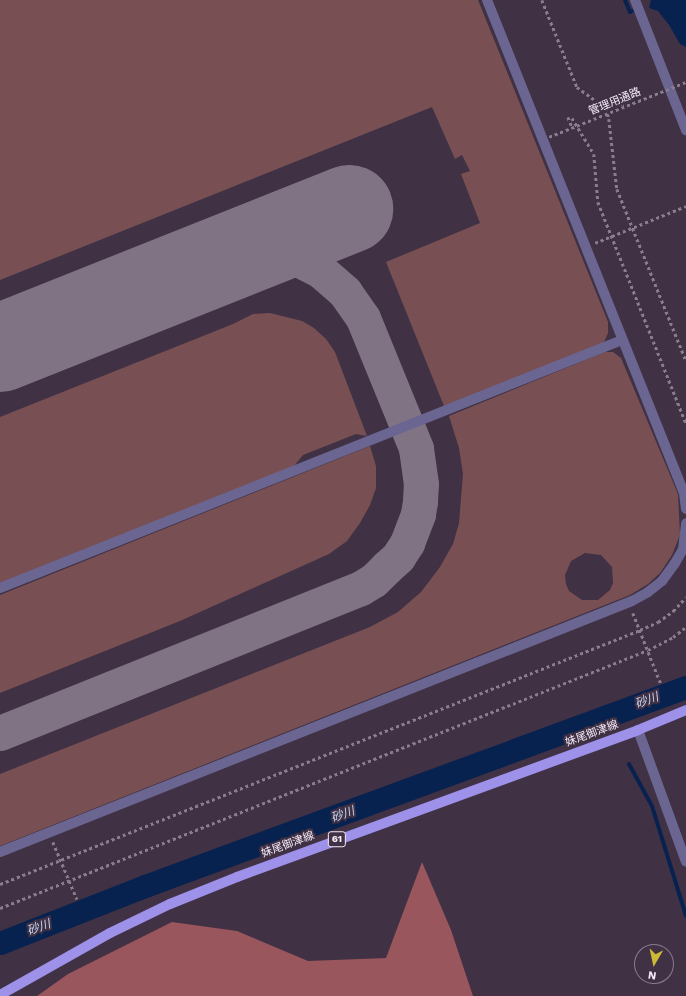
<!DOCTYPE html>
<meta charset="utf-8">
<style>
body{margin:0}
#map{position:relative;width:686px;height:996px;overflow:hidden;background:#403145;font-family:"Work Sans","Noto Sans JP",sans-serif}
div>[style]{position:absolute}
.green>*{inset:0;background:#785053}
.forest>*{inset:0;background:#9a565d}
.water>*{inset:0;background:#082250}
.stream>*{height:4px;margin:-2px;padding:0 2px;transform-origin:2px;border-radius:2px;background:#082250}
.river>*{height:23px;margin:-11.5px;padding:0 11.5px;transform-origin:11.5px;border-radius:11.5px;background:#082250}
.taxiway>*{height:35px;margin:-17.5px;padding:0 17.5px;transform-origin:17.5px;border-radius:17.5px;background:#807484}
.runway>*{height:88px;margin:-44px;padding:0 44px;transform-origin:44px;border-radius:44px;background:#807484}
.path>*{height:2.5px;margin-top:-1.25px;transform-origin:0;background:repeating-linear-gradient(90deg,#8a7e8e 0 3px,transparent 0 6px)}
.minor>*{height:10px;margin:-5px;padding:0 5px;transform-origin:5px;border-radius:5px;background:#6b6691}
.major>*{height:10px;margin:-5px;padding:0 5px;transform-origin:5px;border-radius:5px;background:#9d91ea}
.path-bridge>*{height:2.5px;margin-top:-1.25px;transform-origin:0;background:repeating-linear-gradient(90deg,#8a7e8e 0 3px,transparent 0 6px)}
span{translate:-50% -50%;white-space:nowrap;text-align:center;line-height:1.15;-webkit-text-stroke:4px #403145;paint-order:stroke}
.shield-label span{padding:1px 3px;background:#403145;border:1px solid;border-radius:3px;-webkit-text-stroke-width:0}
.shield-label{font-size:10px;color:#f5ecf8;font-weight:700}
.street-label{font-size:11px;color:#f5ecf8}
.water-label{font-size:12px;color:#c5d8f7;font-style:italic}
.north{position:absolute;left:634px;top:944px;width:40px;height:40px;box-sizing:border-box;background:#403145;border:1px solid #887c8d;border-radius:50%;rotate:189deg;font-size:11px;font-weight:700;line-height:16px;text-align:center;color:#f5ecf8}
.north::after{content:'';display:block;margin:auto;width:14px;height:18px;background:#d0b837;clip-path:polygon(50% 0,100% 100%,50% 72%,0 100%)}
</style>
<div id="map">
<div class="green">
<i style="clip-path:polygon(0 0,478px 0,608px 322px,608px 333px,604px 342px,595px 348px,444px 406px,386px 262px,480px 223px,461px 174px,470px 171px,462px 155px,455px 159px,432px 107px,0 280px)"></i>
<i style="clip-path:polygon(270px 313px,302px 321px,314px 328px,326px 339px,335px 352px,367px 436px,356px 434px,303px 455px,294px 466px,0 583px,0 417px,233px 324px,253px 314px)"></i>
<i style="clip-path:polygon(evenodd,605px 352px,613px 352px,621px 358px,678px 494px,680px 535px,672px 555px,660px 573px,648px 584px,630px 595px,0 846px,0 774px,370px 627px,398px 612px,421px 592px,440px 567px,453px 544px,459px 523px,463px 474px,459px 448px,449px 416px,605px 352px,585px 553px,601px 555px,612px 567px,613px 583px,610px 590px,598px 600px,582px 600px,569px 591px,566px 584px,565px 575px,571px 561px,585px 553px)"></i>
<i style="clip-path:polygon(370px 446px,376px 466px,376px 488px,370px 505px,360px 523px,347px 541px,329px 554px,180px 621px,0 693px,0 595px)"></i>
</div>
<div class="forest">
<i style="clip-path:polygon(422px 862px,451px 930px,473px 996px,37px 996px,68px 974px,172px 922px,237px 931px,308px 961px,386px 958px)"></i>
</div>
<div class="water">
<i style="clip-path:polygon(651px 0,686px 0,686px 47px,680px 44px,669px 25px,658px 11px,649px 8px)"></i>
</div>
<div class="stream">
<i style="left:625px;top:0;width:13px;rotate:67deg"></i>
<i style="left:630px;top:12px;width:2px;rotate:-27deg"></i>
<i style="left:602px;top:718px;width:4px;rotate:63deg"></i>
<i style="left:629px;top:764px;width:48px;rotate:61.3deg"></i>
<i style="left:652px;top:806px;width:115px;rotate:72.8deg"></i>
</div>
<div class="river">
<i style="left:0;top:943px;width:156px;rotate:-21.5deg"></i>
<i style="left:145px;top:886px;width:576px;rotate:-20.2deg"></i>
</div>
<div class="taxiway">
<i style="left:0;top:733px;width:389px;rotate:-21.9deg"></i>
<i style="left:361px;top:588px;width:15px;rotate:-32deg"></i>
<i style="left:374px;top:580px;width:18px;rotate:-45deg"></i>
<i style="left:387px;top:567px;width:15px;rotate:-42deg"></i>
<i style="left:398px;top:557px;width:17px;rotate:-57deg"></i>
<i style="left:407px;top:543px;width:31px;rotate:-69deg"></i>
<i style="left:418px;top:514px;width:13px;rotate:-81deg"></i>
<i style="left:420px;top:501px;width:17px;rotate:-87deg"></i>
<i style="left:421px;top:484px;width:36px;rotate:-98deg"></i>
<i style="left:416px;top:448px;width:140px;rotate:-112.2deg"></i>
<i style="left:363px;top:318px;width:32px;rotate:-125deg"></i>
<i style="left:345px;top:292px;width:32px;rotate:-139deg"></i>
<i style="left:321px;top:271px;width:31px;rotate:-153deg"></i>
<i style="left:293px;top:257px;width:28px;rotate:-165deg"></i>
<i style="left:266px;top:250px;width:19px;rotate:180deg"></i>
</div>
<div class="runway">
<i style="left:0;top:348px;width:376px;rotate:-21.7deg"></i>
</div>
<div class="path">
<i style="left:542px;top:0;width:94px;rotate:68.1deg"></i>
<i style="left:577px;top:87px;width:36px;rotate:36deg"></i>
<i style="left:606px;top:108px;width:11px;rotate:75deg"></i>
<i style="left:609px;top:119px;width:70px;rotate:83.5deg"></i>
<i style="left:617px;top:189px;width:185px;rotate:68.1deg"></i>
<i style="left:620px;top:97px;width:10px;rotate:73deg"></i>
<i style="left:568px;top:117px;width:11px;rotate:68deg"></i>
<i style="left:572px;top:118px;width:42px;rotate:58.6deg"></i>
<i style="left:594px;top:154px;width:48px;rotate:85.2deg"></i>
<i style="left:598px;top:202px;width:238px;rotate:68.3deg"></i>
<i style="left:595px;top:243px;width:98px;rotate:-22.1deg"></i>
<i style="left:633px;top:613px;width:76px;rotate:68.5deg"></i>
<i style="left:53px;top:842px;width:62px;rotate:67.2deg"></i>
<i style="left:0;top:884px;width:689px;rotate:-21.65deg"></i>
<i style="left:640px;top:630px;width:20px;rotate:-24deg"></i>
<i style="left:658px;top:622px;width:19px;rotate:-36deg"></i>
<i style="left:673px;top:611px;width:19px;rotate:-47deg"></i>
<i style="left:0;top:908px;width:697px;rotate:-21.71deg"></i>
<i style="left:648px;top:650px;width:28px;rotate:-27deg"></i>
<i style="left:673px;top:637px;width:16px;rotate:-38deg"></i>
</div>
<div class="minor">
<i style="left:487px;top:0;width:531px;rotate:68.22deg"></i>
<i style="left:684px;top:493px;width:16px;rotate:83deg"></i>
<i style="left:635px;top:0;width:140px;rotate:68.6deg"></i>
<i style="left:0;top:588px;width:670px;rotate:-21.74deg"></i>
<i style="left:638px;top:730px;width:140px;rotate:70deg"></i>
<i style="left:0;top:852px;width:680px;rotate:-21.66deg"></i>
<i style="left:632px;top:601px;width:18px;rotate:-29deg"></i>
<i style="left:648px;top:592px;width:18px;rotate:-38deg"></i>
<i style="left:662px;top:581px;width:22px;rotate:-54deg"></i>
<i style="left:675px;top:563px;width:16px;rotate:-60deg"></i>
<i style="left:683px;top:549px;width:26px;rotate:-83deg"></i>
</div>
<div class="major">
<i style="left:0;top:995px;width:126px;rotate:-29.4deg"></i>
<i style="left:110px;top:933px;width:67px;rotate:-25.8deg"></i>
<i style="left:170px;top:904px;width:72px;rotate:-21.9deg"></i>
<i style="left:237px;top:877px;width:427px;rotate:-20.1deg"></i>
<i style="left:638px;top:730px;width:52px;rotate:-22.6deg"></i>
</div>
<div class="path-bridge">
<i style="left:549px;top:137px;width:148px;rotate:-21.9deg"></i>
</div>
<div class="shield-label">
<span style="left:337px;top:839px">61</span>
</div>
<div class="street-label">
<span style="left:615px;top:102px;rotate:-22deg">管理用通路</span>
<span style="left:592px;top:734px;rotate:-20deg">妹尾御津線</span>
<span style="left:288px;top:845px;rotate:-20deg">妹尾御津線</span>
</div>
<div class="water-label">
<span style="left:647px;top:701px;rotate:-20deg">砂川</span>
<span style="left:343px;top:815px;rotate:-20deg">砂川</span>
<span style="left:39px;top:928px;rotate:-20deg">砂川</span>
</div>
<div class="north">N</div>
</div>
